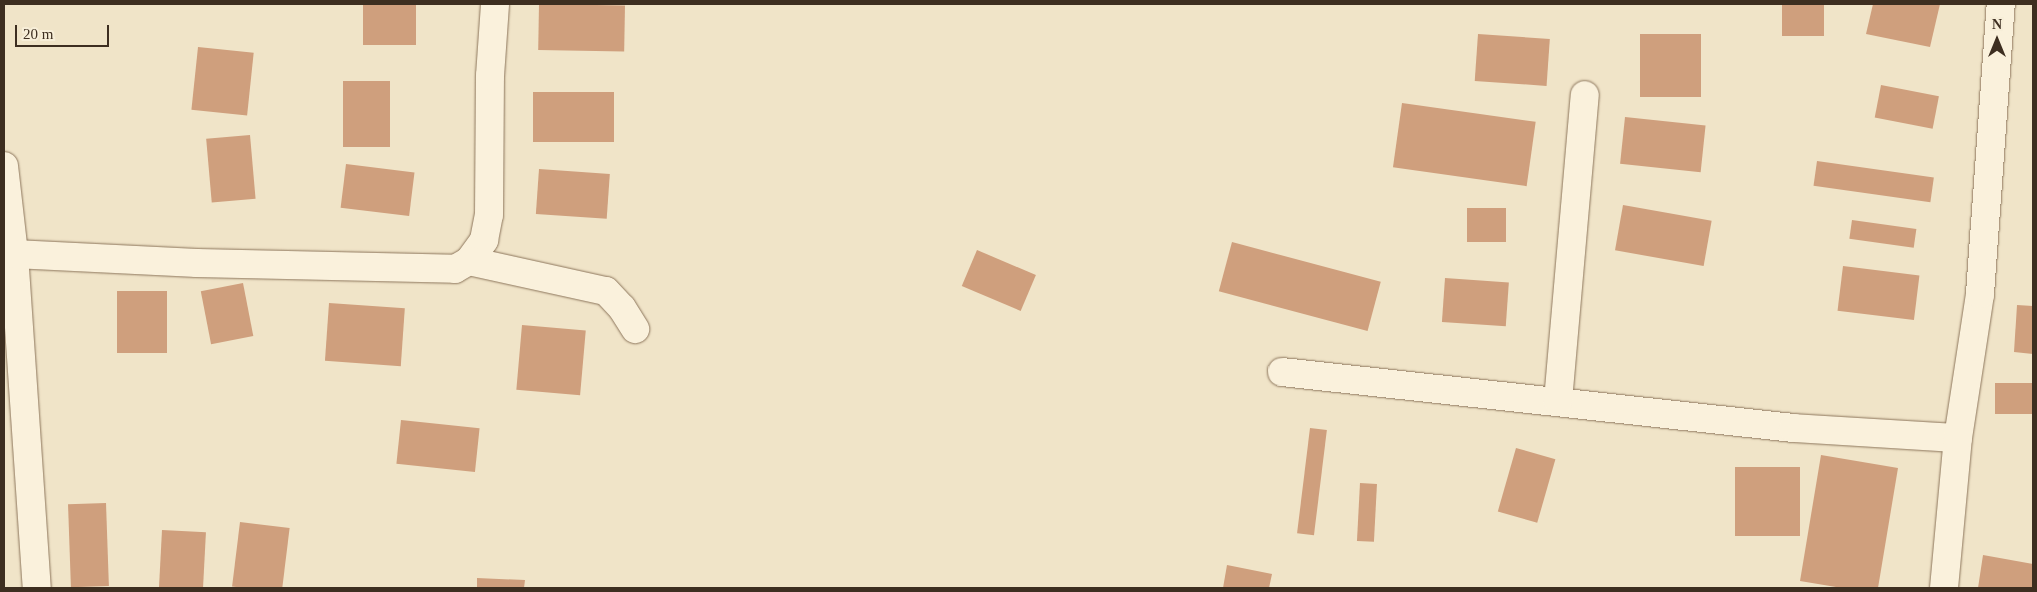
<!DOCTYPE html>
<style>
body{margin:0}
#map{position:relative;width:2037px;height:592px;overflow:hidden;background:#f0e4c8;font-family:"Times New Roman",serif}
div>[style]{position:absolute}
.building>*{inset:0;background:#cf9f7d;transform-origin:0 0}
.roads{filter:drop-shadow(0 0 1px #8d765c) drop-shadow(0 0 1px #8d765c)}
.street>*{height:28px;margin:-14px;padding:0 14px;transform-origin:14px;border-radius:14px;background:#faf1dc}
span{translate:-50% -50%;white-space:nowrap;text-align:center;line-height:1.15;-webkit-text-stroke:4px #f7eed8;paint-order:stroke}
.frame{position:absolute;inset:0;border:5px solid #3d2e20;pointer-events:none}
.north{position:absolute;left:1972px;top:15px;width:50px;height:50px;-webkit-text-stroke:4px #f7eed8;paint-order:stroke;rotate:0deg;font-size:14px;font-weight:700;line-height:20px;text-align:center;color:#3d2e20}
.north::after{content:'';display:block;margin:auto;width:18px;height:22px;background:#3d2e20;clip-path:polygon(50% 0,100% 100%,50% 72%,0 100%)}
.scale{position:absolute;left:15px;top:25px;width:94px;height:22px;box-sizing:border-box;border:2px solid #3d2e20;border-top:0;padding-left:6px;font-size:15px;line-height:18px;white-space:nowrap;color:#3d2e20;-webkit-text-stroke:4px #f7eed8;paint-order:stroke}
</style>
<div id="map">
<div class="building">
<i style="left:363px;top:4px;width:53px;height:41px"></i>
<i style="left:539px;top:4px;width:86px;height:46px;rotate:1deg"></i>
<i style="left:1782px;top:4px;width:42px;height:32px"></i>
<i style="clip-path:polygon(1873px 4px,1940px 4px,1930px 47px,1866px 34px)"></i>
<i style="left:1478px;top:34px;width:72px;height:47px;rotate:4deg"></i>
<i style="left:1640px;top:34px;width:61px;height:63px"></i>
<i style="left:198px;top:47px;width:56px;height:63px;rotate:6deg"></i>
<i style="left:343px;top:81px;width:47px;height:66px"></i>
<i style="left:1881px;top:85px;width:59px;height:33px;rotate:11deg"></i>
<i style="left:533px;top:92px;width:81px;height:50px"></i>
<i style="left:1402px;top:103px;width:135px;height:65px;rotate:8deg"></i>
<i style="left:1625px;top:117px;width:81px;height:47px;rotate:6deg"></i>
<i style="left:250px;top:135px;width:64px;height:44px;rotate:85deg"></i>
<i style="left:1817px;top:161px;width:118px;height:25px;rotate:8deg"></i>
<i style="left:346px;top:164px;width:69px;height:44px;rotate:7deg"></i>
<i style="left:539px;top:169px;width:71px;height:45px;rotate:4deg"></i>
<i style="left:1623px;top:205px;width:90px;height:46px;rotate:10deg"></i>
<i style="left:1467px;top:208px;width:39px;height:34px"></i>
<i style="left:1852px;top:220px;width:65px;height:19px;rotate:8deg"></i>
<i style="left:1232px;top:242px;width:154px;height:51px;rotate:15deg"></i>
<i style="left:977px;top:250px;width:64px;height:39px;rotate:23deg"></i>
<i style="left:1843px;top:266px;width:77px;height:45px;rotate:7deg"></i>
<i style="left:1445px;top:278px;width:64px;height:44px;rotate:4deg"></i>
<i style="left:243px;top:283px;width:54px;height:43px;rotate:79deg"></i>
<i style="left:117px;top:291px;width:50px;height:62px"></i>
<i style="left:329px;top:303px;width:76px;height:58px;rotate:4deg"></i>
<i style="clip-path:polygon(2017px 305px,2033px 306px,2033px 354px,2014px 352px)"></i>
<i style="left:522px;top:325px;width:64px;height:65px;rotate:5deg"></i>
<i style="left:1995px;top:383px;width:38px;height:31px"></i>
<i style="left:401px;top:420px;width:79px;height:44px;rotate:6deg"></i>
<i style="left:1310px;top:428px;width:17px;height:106px;rotate:7deg"></i>
<i style="left:1516px;top:448px;width:41px;height:66px;rotate:16deg"></i>
<i style="clip-path:polygon(1821px 455px,1898px 468px,1878px 588px,1842px 588px,1800px 581px)"></i>
<i style="left:1735px;top:467px;width:65px;height:69px"></i>
<i style="left:1360px;top:483px;width:17px;height:58px;rotate:3deg"></i>
<i style="left:106px;top:503px;width:83px;height:38px;rotate:88deg"></i>
<i style="left:240px;top:522px;width:50px;height:65px;rotate:7deg"></i>
<i style="left:162px;top:530px;width:44px;height:58px;rotate:3deg"></i>
<i style="clip-path:polygon(1983px 555px,2033px 564px,2033px 588px,1978px 588px)"></i>
<i style="clip-path:polygon(1227px 565px,1272px 574px,1269px 588px,1223px 588px)"></i>
<i style="clip-path:polygon(477px 578px,525px 580px,524px 588px,477px 588px)"></i>
</div>
<div class="roads">
<div class="street">
<i style="left:4px;top:166px;width:89px;rotate:83.5deg"></i>
<i style="left:14px;top:254px;width:335px;rotate:86.1deg"></i>
<i style="left:14px;top:254px;width:183px;rotate:2.8deg"></i>
<i style="left:197px;top:263px;width:258px;rotate:1.3deg"></i>
<i style="left:455px;top:269px;width:16px;rotate:-30deg"></i>
<i style="left:469px;top:261px;width:26px;rotate:-54deg"></i>
<i style="left:484px;top:240px;width:25px;rotate:-79deg"></i>
<i style="left:489px;top:215px;width:139px;rotate:-89.6deg"></i>
<i style="left:490px;top:76px;width:72px;rotate:-86deg"></i>
<i style="left:469px;top:261px;width:140px;rotate:12.4deg"></i>
<i style="left:606px;top:291px;width:23px;rotate:47deg"></i>
<i style="left:622px;top:308px;width:25px;rotate:58deg"></i>
<i style="left:1282px;top:372px;width:514px;rotate:6.25deg"></i>
<i style="left:1793px;top:428px;width:165px;rotate:3.5deg"></i>
<i style="left:1558px;top:401px;width:307px;rotate:-85deg"></i>
<i style="left:1944px;top:588px;width:151px;rotate:-84.7deg"></i>
<i style="left:1958px;top:438px;width:146px;rotate:-81.3deg"></i>
<i style="left:1980px;top:294px;width:291px;rotate:-85.9deg"></i>
</div>
</div>
<div class="frame"></div>
<div class="north">N</div>
<div class="scale">20 m</div>
</div>
